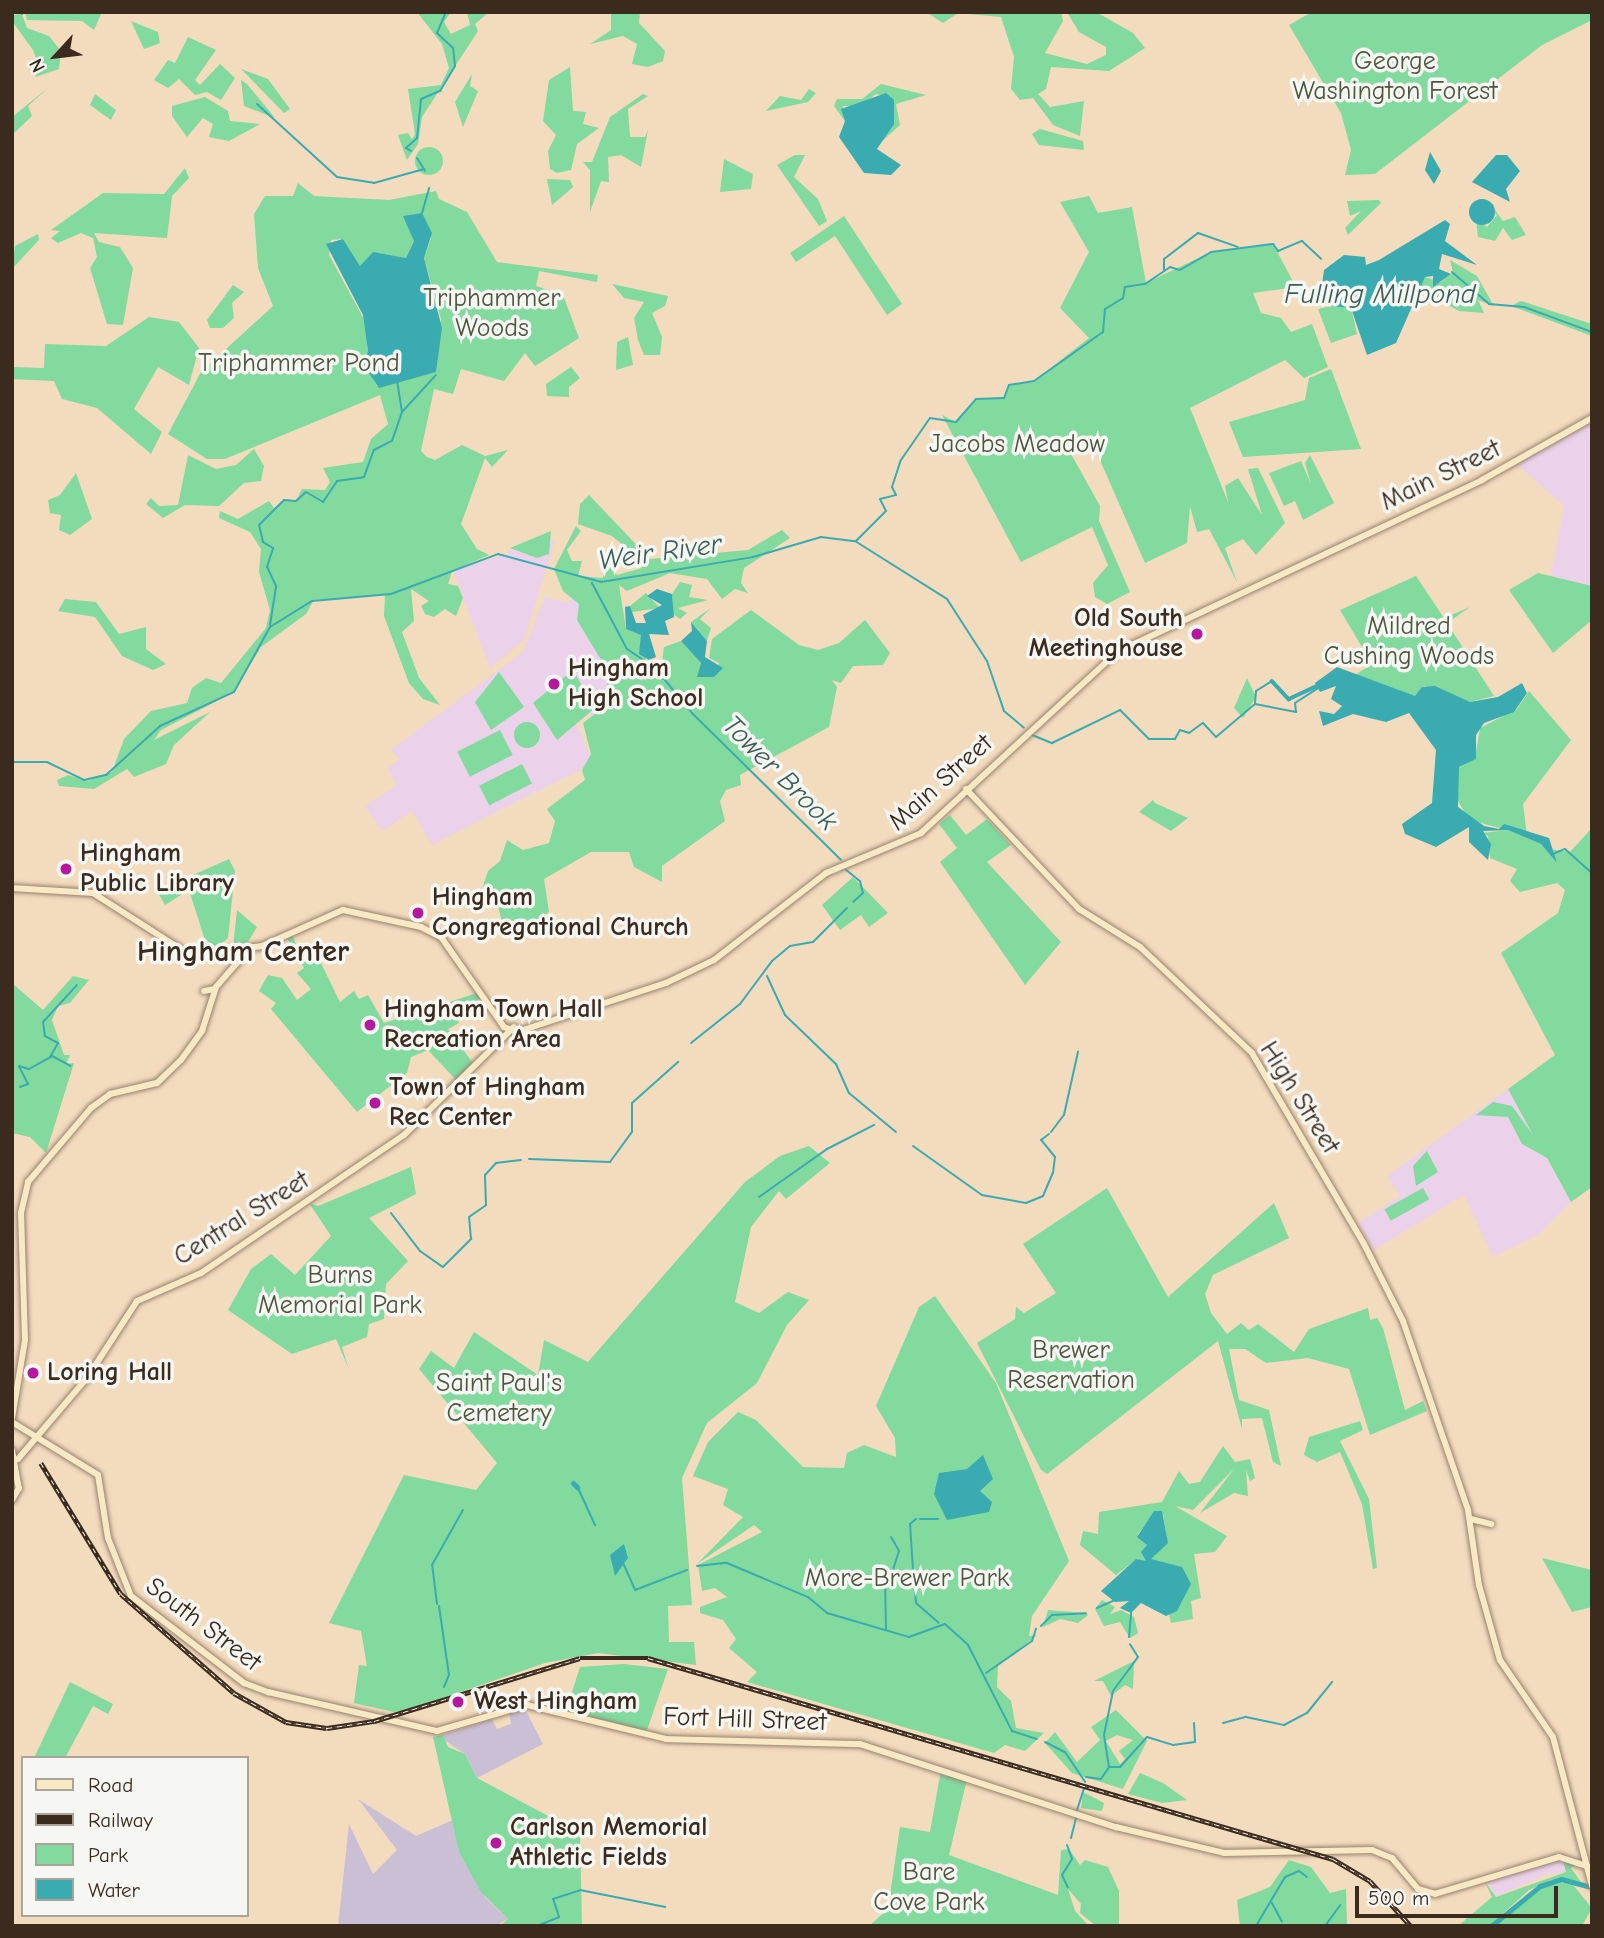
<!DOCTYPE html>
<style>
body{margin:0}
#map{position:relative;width:1604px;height:1938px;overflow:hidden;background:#f3dbbd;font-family:"Comic Neue",sans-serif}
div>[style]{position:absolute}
.built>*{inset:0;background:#ecd1ea}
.industrial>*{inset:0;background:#cbbfd5}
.green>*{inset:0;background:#82da9f;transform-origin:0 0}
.round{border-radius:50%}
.water>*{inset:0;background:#39abb1}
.stream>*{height:2px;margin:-1px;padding:0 1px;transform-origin:1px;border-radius:1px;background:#39abb1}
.canal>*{height:3.5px;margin:-1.75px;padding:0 1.75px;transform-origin:1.75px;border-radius:1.75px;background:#39abb1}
.river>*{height:5px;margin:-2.5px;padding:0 2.5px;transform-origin:2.5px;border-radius:2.5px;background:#39abb1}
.roads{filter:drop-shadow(0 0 2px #97826e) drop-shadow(0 0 2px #97826e)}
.secondary>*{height:6px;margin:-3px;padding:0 3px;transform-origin:3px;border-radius:3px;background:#f8e8c3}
.rail>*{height:4.5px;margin-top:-2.25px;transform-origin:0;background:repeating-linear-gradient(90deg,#f6f6f2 0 5px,#3b2a1e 0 10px);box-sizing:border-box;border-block:2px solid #3b2a1e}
.dots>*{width:19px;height:19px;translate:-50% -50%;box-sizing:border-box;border:4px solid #f6f6f2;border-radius:50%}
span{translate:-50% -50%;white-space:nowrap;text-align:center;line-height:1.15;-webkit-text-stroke:7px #f6f6f2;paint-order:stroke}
.park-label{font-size:26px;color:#4d563e}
.street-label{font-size:26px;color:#3b2a1e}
.poi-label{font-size:26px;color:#3b2a1e;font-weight:700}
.right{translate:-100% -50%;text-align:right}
.left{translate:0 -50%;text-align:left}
.water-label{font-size:28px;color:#3a5e59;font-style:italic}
.quarter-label{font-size:30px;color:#3b2a1e;font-weight:700}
.frame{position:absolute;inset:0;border:14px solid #3b2a1e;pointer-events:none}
.legend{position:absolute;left:21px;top:1756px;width:228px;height:161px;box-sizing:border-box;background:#f6f6f2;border:2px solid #aba49d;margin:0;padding:9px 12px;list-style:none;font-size:21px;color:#3b2a1e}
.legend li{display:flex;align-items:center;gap:14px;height:35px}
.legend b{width:35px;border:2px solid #aba49d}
.north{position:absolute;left:21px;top:21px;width:70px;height:70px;-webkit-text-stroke:5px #f6f6f2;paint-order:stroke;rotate:243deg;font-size:19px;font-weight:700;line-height:28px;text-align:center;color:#3b2a1e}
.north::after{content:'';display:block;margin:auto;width:24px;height:32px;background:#3b2a1e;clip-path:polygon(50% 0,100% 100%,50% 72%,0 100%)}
.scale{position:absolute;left:1355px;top:1886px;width:203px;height:32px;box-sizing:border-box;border:4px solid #3b2a1e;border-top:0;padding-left:9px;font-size:21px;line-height:24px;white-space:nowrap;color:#3b2a1e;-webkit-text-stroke:5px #f6f6f2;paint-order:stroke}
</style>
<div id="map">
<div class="built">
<i style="clip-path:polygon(1592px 422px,1592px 586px,1551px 576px,1564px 506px,1517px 464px)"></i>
<i style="clip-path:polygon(555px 540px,524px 640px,490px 668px,453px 570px,508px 554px,513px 547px)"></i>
<i style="clip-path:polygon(577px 579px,615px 624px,618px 750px,589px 714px,577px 724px,593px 763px,432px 845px,412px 811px,382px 831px,365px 806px,397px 785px,387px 768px,400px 760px,391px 750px,523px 652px,545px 597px,569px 603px)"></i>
<i style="clip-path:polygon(1508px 1089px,1571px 1202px,1539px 1234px,1493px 1257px,1464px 1195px,1374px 1250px,1358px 1223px,1400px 1196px,1387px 1176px)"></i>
<i style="clip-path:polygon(1563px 1860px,1566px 1872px,1547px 1874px,1495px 1897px,1487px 1881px)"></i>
</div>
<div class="industrial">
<i style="clip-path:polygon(525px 1709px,543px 1744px,477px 1778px,465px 1754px,444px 1740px,443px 1735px,492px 1719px,497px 1729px,511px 1724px,509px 1712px)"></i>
<i style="clip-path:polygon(358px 1799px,416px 1836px,453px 1820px,459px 1852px,486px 1898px,508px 1919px,496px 1926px,338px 1926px,349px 1824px,373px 1874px,397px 1850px)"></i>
</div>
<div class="green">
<i style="clip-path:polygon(25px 12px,102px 12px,94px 30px,82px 21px,27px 20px)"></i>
<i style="clip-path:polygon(417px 12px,451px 12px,444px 22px,451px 34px,470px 25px,467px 12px,489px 12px,475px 24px,478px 31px,422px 117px,418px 144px,407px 160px,398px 135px,408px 133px,412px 139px,415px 134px,408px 89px,441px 85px,449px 68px,442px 44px)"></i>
<i style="clip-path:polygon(611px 12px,640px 12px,639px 23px,665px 51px,663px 61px,648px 67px,632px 64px,637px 44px,623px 36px,590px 44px,611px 30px)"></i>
<i style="clip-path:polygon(926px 12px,1061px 12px,1063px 21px,1045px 53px,1087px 64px,1106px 55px,1106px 47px,1079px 32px,1067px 12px,1096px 12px,1133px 33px,1145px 48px,1109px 71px,1051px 67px,1046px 89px,1038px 94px,1050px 107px,1084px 101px,1080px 136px,1053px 125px,1033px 98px,1020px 100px,1011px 89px,1014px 57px,1001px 17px,958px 13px,943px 23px)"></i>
<i style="clip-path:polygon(1312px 12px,1592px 12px,1592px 20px,1542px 45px,1375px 174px,1345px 175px,1351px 150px,1341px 113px,1289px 25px)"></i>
<i style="clip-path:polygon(22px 14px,27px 28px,49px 36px,61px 51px,59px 69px,35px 77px,40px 68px,33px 50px,12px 21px,12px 15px)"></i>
<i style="clip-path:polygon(131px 21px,158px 32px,160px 43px,144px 49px)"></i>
<i style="clip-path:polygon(188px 37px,216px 50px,195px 80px,200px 85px,220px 64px,235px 78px,221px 100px,207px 92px,195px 95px,179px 79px,168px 88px,154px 80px,168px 60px,175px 63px)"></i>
<i style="clip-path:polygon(570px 67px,573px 111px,586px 112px,583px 124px,599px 128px,577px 144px,571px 170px,557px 173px,550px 169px,548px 151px,556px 135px,543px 121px,549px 80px)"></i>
<i style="clip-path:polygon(241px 69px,268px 79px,290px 109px,284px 113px)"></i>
<i style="clip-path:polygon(472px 74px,470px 86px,478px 91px,463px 127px,455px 102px)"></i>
<i style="clip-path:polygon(241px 80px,247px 84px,275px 118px,244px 106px)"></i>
<i style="clip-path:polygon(881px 84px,926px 95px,896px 104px,900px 125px,879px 144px,892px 121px,892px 98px,876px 94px,861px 106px,843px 106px,845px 121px,834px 106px,837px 99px,862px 99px)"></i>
<i style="clip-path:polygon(48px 88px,28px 106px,32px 116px,12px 135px,12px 117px)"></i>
<i style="clip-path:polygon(809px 89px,816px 93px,808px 102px,766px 111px,780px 96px,801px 100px)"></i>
<i style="clip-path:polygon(95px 94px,116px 110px,111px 120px,90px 105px)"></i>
<i style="clip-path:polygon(643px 94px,648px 96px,628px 109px,630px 137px,645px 137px,648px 130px,641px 167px,621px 155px,608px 157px,609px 182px,601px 181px,590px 212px,590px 170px,583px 162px,592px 162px,610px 117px)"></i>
<i style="clip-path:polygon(205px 97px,228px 111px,230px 121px,260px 124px,229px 141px,209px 137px,213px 124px,203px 118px,187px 137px,172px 116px,172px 106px)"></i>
<i style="clip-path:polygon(1040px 129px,1083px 141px,1084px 150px,1039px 145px,1032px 134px)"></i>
<i class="round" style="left:415px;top:147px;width:28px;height:28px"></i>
<i style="clip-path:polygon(795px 155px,805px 155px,794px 177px,818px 199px,827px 221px,819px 226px,777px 165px)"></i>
<i style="clip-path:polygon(724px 159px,753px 174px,751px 189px,720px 192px)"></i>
<i style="clip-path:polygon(185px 168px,189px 178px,172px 196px,167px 238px,94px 233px,99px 242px,120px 247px,133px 268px,123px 325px,107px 324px,90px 268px,97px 257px,93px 238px,81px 233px,58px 243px,51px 238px,60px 231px,51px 230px,103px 193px,164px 194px)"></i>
<i style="clip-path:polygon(547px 179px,570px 180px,573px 187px,552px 205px)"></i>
<i style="clip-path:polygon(evenodd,298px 183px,314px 196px,389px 200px,436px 191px,439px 199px,467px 212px,497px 262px,598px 275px,597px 282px,539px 271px,536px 286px,563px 295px,579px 338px,535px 366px,525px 353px,504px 381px,461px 369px,453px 394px,434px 389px,421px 451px,427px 457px,435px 460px,462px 445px,485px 456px,508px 450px,492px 467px,485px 458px,461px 524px,477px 549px,489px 555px,452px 571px,448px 584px,458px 586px,463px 598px,456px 616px,445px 609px,434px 617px,425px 614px,421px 606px,429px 601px,411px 589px,414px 621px,402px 632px,419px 678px,440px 705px,423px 699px,409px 683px,384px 616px,385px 595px,314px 600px,306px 614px,261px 647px,234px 692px,161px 730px,154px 740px,210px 712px,174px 745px,166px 764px,134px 777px,127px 769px,94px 789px,59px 786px,57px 780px,68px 775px,87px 781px,112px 772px,124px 739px,151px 711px,187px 703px,192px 688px,206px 678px,221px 683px,266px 628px,270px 610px,259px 572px,261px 549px,250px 532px,219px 518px,220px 511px,238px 519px,269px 501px,274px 508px,286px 499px,296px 501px,302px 489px,325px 490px,330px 482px,323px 468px,363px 462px,371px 439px,388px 424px,380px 395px,225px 459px,207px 459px,168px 434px,201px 372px,273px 306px,258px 268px,254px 214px,265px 196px,293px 196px,298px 183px,422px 213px,431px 238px,424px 258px,441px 319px,436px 372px,377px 386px,362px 359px,368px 351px,365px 321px,329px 255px,331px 240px,343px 239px,360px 266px,377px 253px,406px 258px,414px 241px,406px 216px,422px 213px)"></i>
<i style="clip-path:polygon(1089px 196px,1098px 213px,1132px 207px,1146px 283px,1211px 252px,1273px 244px,1296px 287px,1253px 293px,1261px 313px,1281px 318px,1291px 332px,1312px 324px,1328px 367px,1304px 378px,1285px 360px,1190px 408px,1228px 502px,1225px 486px,1238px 478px,1262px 515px,1248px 469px,1258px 468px,1285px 523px,1256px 555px,1243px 539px,1225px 548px,1237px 582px,1209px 529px,1197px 532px,1190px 506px,1187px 543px,1145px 563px,1089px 435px,1066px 445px,1100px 506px,1099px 521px,1130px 592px,1107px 604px,1095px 597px,1093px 583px,1108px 565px,1092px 527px,1021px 562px,942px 415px,955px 422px,976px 399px,1005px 397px,1008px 386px,1034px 381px,1089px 338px,1060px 308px,1089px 252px,1060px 202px)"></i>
<i style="clip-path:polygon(1483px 200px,1492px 206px,1503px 221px,1515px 217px,1526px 235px,1512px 240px,1503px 228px,1495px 241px,1478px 237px,1476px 220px,1487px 227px,1497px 215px)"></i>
<i style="clip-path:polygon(1347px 201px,1379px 200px,1381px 203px,1348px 235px,1345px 228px,1361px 211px,1350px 216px)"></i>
<i style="clip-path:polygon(844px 216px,902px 304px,887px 315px,835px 236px,796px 262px,790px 253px)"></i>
<i style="clip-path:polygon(38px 234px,39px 240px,12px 269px,15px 246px)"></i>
<i style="clip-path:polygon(1450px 260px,1477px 276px,1494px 306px,1478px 300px,1484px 313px,1459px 311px,1425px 292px,1412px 301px,1425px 277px,1441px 282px,1453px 272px)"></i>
<i style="clip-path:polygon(612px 284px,668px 296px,665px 306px,652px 313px,662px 337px,660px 355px,644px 355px,638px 340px,634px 318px,644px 302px,624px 298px)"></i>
<i style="clip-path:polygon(233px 285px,244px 292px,232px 303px,234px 318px,223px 328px,210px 328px,207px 320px)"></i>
<i style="clip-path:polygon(1521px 301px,1592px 324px,1592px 336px,1511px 306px)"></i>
<i style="clip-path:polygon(1340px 304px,1351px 308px,1357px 334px,1331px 343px,1318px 309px)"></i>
<i style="clip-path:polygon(149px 317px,179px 322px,199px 348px,189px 385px,158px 367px,134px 409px,162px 432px,151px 454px,97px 408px,62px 399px,54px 381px,12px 379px,12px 367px,44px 368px,45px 344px,106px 346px)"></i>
<i style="clip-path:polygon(628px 337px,633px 365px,616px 370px,617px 342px)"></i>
<i style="clip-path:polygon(571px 367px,580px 378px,569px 387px,569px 397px,547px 396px,546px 384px)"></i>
<i style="clip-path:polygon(1331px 369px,1361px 449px,1243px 457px,1229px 422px,1305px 400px,1309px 378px)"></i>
<i style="clip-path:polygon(254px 449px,264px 466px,261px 481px,244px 483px,219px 506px,185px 505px,163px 518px,146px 504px,151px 498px,159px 506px,178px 505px,188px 455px,216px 469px,236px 465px)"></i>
<i style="clip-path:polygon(1310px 455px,1334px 503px,1303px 520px,1295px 501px,1284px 506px,1269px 473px,1301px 461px,1311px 484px,1305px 463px)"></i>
<i style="clip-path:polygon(76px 473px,92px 519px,70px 535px,59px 530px,61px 515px,50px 513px,48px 500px,60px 495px)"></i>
<i style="clip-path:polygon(589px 495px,650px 559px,748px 550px,782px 530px,790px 538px,744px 568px,741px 583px,748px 593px,735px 589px,722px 599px,707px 579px,670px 573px,627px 591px,619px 585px,626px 629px,641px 635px,647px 664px,662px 661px,664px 647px,681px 641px,701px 663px,698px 676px,717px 673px,719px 663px,709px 658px,712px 639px,751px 610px,799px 645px,818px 650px,839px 643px,865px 620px,890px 653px,883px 665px,853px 666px,841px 683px,832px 680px,837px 687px,829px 727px,740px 775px,741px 785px,726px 790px,720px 801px,725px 821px,662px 866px,662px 882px,634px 867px,629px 852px,591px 852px,544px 879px,549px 912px,517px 936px,503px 926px,497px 902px,483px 886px,488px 871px,500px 861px,507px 840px,523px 850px,549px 843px,555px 821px,547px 809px,585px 780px,582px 770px,591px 754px,583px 723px,614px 699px,607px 684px,610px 675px,577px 620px,579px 604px,563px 591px,554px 569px,576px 526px,581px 531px,567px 550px,572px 561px,582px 561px,578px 576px,603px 578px,605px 562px,617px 575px,642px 568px,638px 557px,612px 536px,578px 524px,580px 504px)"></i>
<i style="clip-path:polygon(551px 531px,549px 554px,537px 558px,510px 548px)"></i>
<i style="clip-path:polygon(1538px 573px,1592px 586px,1592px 620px,1553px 653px,1509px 590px)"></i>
<i style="clip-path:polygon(1416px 576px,1444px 618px,1470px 607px,1447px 623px,1494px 696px,1470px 702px,1424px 686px,1415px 697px,1355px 675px,1372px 664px,1340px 610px)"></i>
<i style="clip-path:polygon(680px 582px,692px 585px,689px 597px,708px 600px,678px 608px,687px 613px,680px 619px,673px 614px,672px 594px)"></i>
<i style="clip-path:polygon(646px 593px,660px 608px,632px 612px,630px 606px)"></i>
<i style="clip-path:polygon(65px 599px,96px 602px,119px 634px,146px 627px,146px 649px,166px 664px,153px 670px,122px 656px,95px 617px,58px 611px)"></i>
<i style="clip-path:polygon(711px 608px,700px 619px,711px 628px,707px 641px,691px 622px)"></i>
<i style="clip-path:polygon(573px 670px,595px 708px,557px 740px,533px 703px)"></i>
<i style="clip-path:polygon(499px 672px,524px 707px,491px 730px,475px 702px)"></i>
<i style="clip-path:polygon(1247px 678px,1256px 697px,1243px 718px,1234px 708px)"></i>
<i style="clip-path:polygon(1529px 691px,1571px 740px,1523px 804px,1527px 835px,1469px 820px,1457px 799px,1458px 768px,1475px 759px,1480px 728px,1517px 709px)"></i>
<i class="round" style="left:514px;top:722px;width:26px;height:26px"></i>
<i style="left:500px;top:730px;width:28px;height:48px;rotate:63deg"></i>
<i style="left:522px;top:764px;width:22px;height:48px;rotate:63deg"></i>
<i style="clip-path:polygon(1153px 800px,1155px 803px,1188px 818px,1171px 831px,1139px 812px)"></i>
<i style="clip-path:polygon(950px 815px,966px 835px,987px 819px,1011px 845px,987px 862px,1061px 942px,1025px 985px,940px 862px,957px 848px,939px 824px)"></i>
<i style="clip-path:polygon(1592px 828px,1592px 1187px,1571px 1202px,1547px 1158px,1522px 1144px,1508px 1117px,1476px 1115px,1493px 1102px,1512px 1106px,1533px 1135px,1508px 1089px,1555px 1055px,1501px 953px,1558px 913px,1565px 890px,1557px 883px,1520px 892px,1510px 881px,1517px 869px,1490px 858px,1488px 836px,1482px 833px,1508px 830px,1541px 844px,1557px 863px,1549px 849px,1570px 852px)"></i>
<i style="clip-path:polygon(229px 859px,235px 871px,228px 938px,215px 949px,204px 937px,189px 890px,165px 905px,157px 891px)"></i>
<i style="clip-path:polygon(853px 877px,888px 913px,869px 927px,861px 915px,840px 930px,822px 905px)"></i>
<i style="clip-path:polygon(237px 910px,257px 927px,246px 945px,233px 947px)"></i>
<i style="clip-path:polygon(292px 935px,304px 962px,317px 955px,340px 1002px,354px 991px,359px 999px,368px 995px,384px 1023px,477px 993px,481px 998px,454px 1011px,459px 1023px,448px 1029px,475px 1066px,458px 1082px,428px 1050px,411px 1057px,407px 1073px,357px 1112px,271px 1009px,276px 1003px,259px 991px,268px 975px,282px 978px,297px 1000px,311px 989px,297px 973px,304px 968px,287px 938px)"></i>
<i style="clip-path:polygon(73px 976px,89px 980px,70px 1003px,58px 1006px,52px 1020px,64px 1055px,70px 1055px,66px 1064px,74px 1063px,46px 1153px,30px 1137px,12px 1133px,12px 983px,43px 1010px)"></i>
<i style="clip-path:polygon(809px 1146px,830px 1163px,786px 1199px,779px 1191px,751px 1227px,735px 1302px,759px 1313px,788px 1292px,809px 1300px,787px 1325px,757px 1383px,707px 1423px,682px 1478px,692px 1605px,668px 1606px,669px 1642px,694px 1642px,696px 1665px,598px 1653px,545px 1663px,414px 1708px,394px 1712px,354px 1703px,359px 1665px,367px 1666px,361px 1631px,329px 1623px,404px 1475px,476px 1490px,497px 1463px,419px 1369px,431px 1351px,454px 1368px,474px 1332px,538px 1375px,544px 1340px,588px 1362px,745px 1182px,780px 1156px)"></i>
<i style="clip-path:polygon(1427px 1151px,1438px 1172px,1416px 1186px,1413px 1166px)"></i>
<i style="clip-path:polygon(411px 1167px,416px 1194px,369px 1218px,408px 1261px,386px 1284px,384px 1319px,369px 1324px,367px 1337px,342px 1347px,348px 1367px,336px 1339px,292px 1354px,228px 1310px,251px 1269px,271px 1254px,295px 1275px,331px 1236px,309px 1203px,318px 1206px)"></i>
<i style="clip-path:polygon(1107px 1188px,1168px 1297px,1274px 1203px,1289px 1238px,1213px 1275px,1205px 1294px,1211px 1313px,1227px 1334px,1241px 1323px,1249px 1330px,1258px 1324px,1294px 1352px,1309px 1329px,1368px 1308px,1370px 1320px,1377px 1318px,1383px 1328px,1405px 1410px,1423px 1401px,1427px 1411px,1370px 1435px,1349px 1369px,1308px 1358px,1266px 1363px,1245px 1349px,1229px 1349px,1239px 1400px,1269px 1410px,1281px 1466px,1273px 1462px,1262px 1418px,1242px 1419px,1242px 1429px,1218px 1341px,1047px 1474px,1041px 1470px,977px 1343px,1015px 1319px,1016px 1307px,1024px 1313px,1056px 1293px,1023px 1244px)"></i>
<i style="left:1423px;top:1188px;width:13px;height:44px;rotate:61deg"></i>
<i style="clip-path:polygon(935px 1296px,996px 1383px,1069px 1561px,1032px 1616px,1029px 1636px,1037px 1635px,998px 1666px,997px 1687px,1011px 1701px,1016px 1728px,1044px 1733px,1025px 1751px,1005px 1745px,994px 1753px,747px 1682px,757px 1672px,729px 1648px,736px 1639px,723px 1620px,700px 1613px,700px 1607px,727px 1597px,715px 1588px,702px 1591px,698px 1565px,762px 1532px,754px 1525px,697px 1564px,743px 1517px,723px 1505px,728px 1489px,693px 1476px,708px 1442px,738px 1412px,756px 1420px,803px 1467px,844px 1468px,847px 1453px,864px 1445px,896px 1457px,895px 1438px,876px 1406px,919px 1307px)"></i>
<i style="clip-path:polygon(1360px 1421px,1363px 1430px,1340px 1441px,1369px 1499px,1377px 1568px,1373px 1569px,1362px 1504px,1340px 1452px,1317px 1462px,1304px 1455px,1309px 1437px)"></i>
<i style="clip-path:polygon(1223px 1446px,1235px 1462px,1250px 1459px,1255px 1478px,1250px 1481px,1246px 1470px,1248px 1496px,1234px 1493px,1200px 1513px,1234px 1469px,1193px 1510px,1175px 1506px,1227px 1536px,1215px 1552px,1194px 1554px,1201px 1598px,1191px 1601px,1193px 1619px,1171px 1623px,1169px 1615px,1191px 1584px,1150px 1559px,1166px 1533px,1163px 1514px,1152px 1516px,1138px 1534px,1147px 1545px,1146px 1561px,1134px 1561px,1116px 1575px,1080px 1545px,1083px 1531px,1098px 1534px,1099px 1512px,1162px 1502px,1179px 1471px,1189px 1484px,1200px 1482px)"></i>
<i style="clip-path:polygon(1542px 1558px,1592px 1570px,1592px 1607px,1572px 1612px)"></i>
<i style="clip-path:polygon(1102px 1600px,1115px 1607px,1110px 1614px,1121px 1610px,1134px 1617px,1138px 1633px,1130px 1638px,1120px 1622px,1104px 1626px,1095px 1609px)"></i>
<i style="clip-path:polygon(1048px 1610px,1086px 1613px,1088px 1615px,1078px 1623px,1060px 1619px,1043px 1627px)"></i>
<i style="clip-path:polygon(1134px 1661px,1133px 1689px,1125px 1685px,1111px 1696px,1103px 1681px,1094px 1681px)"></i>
<i style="clip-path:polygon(624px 1664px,668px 1669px,646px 1733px,566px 1711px,580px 1667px)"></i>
<i style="clip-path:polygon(70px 1682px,113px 1704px,108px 1714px,93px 1706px,65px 1758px,34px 1758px)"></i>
<i style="clip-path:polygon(evenodd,1116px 1710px,1147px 1741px,1123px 1789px,1072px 1773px,1045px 1743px,1055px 1732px,1077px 1762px,1100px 1740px,1091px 1727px,1116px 1710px,1117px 1735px,1133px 1740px,1119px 1751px,1125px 1759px,1120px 1764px,1106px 1741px,1117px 1735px)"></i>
<i style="clip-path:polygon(443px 1735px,448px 1747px,465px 1754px,477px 1778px,580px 1833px,582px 1926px,500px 1926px,508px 1919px,481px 1892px,459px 1852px,433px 1737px)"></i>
<i style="clip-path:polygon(941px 1770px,967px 1779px,949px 1855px,1058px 1895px,1061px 1850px,1069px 1849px,1080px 1865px,1085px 1860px,1108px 1867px,1119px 1891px,1119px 1926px,1096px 1926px,1080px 1913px,1081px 1904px,1068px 1889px,1075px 1911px,1089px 1926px,869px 1926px,888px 1909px,900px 1827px,930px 1832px)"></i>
<i style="clip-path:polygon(1140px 1773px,1163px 1783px,1187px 1800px,1162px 1803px,1128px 1794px)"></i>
<i style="clip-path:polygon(1083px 1792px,1104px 1803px,1102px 1811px,1081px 1808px)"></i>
<i style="clip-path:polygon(1289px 1860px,1311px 1867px,1330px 1893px,1346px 1889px,1347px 1926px,1240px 1926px,1237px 1900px,1270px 1887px)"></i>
<i style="clip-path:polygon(1563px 1860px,1578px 1864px,1571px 1868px,1583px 1885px,1551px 1880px,1529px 1890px,1489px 1926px,1458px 1926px,1492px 1897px,1485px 1882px,1496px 1897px,1566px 1872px)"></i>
<i style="clip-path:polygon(1555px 1881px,1573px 1885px,1592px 1908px,1582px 1926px,1495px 1926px,1534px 1890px)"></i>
</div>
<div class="water">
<i style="clip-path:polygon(886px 93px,894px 100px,894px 124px,877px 149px,901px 165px,891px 175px,864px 173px,839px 137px,845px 121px,841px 109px)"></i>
<i style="clip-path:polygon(1430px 152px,1441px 171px,1434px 184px,1425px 170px)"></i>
<i style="clip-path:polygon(1496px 155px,1507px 155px,1520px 171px,1506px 189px,1510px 202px,1472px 182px)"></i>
<i class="round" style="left:1469px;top:199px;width:26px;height:26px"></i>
<i style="clip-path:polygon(422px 213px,432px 233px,424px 258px,442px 328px,436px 372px,379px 388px,362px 363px,368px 351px,363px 315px,326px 244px,343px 239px,360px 266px,373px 252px,406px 258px,414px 241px,403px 216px)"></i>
<i style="clip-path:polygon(1445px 220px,1450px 224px,1445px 241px,1477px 265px,1442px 254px,1439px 269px,1451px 274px,1433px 287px,1433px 276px,1425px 277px,1396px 343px,1367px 355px,1351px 308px,1331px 306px,1321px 292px,1324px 270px,1344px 255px,1365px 257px,1366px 265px,1379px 260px)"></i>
<i style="clip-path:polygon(657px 589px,672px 594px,674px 617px,665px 621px,669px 635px,649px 634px,656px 657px,649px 660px,639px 654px,641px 635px,626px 629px,625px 607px,630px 606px,636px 623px,646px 623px,643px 615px,662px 605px,647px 596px)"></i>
<i style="clip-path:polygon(691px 622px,707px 641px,705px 657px,723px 668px,714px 677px,697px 677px,701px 663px,681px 641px,692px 631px)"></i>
<i style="clip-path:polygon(1337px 667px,1415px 696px,1422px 687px,1435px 686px,1470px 702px,1498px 697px,1522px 683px,1527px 693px,1514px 712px,1484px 723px,1476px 735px,1476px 759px,1459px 767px,1458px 807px,1484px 826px,1499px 829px,1504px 824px,1549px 838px,1557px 863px,1541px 844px,1508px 830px,1483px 831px,1491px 844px,1488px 860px,1469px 842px,1469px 827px,1436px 847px,1405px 834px,1402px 824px,1432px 803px,1436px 750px,1409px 713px,1386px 722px,1353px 714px,1323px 726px,1319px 711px,1334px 714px,1342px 706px,1331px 699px,1336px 686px,1320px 692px,1315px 683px)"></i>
<i style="clip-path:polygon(983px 1455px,993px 1479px,980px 1491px,992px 1502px,989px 1512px,947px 1520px,934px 1494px,939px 1473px,967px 1469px)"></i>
<i style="clip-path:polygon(1154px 1511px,1162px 1511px,1168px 1543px,1151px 1559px,1182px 1567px,1191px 1584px,1177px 1611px,1166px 1616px,1141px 1603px,1131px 1613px,1120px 1608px,1129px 1601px,1115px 1602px,1101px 1591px,1136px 1559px,1146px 1561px,1141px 1552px,1147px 1545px,1137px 1537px)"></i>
<i style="clip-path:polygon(624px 1544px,628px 1558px,615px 1576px,610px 1555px)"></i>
</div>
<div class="stream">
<i style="left:22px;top:12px;width:2px;rotate:90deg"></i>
<i style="left:257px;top:104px;width:108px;rotate:42.4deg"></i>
<i style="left:337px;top:177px;width:37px;rotate:9deg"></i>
<i style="left:374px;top:183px;width:52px;rotate:-15.6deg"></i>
<i style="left:411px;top:151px;width:6px;rotate:-149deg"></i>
<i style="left:406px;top:148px;width:15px;rotate:-42deg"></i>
<i style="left:417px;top:138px;width:39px;rotate:-84deg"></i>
<i style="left:421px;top:99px;width:21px;rotate:-23deg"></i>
<i style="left:440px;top:91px;width:29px;rotate:-59deg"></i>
<i style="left:455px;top:66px;width:18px;rotate:-96deg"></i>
<i style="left:453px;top:48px;width:22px;rotate:-137deg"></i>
<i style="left:437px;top:33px;width:23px;rotate:-67deg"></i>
<i style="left:417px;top:158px;width:15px;rotate:58deg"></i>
<i style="left:422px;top:213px;width:26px;rotate:-74deg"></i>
<i style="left:1164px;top:271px;width:12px;rotate:-90deg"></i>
<i style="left:1164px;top:259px;width:43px;rotate:-37.4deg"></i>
<i style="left:1198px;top:233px;width:42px;rotate:19.3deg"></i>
<i style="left:1452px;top:272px;width:49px;rotate:40.9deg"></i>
<i style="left:1489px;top:304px;width:35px;rotate:5deg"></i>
<i style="left:1524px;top:307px;width:72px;rotate:20.2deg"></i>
<i style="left:402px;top:412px;width:50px;rotate:-47.4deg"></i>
<i style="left:856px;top:541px;width:42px;rotate:-45deg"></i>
<i style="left:886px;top:511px;width:13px;rotate:-117deg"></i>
<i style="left:880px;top:499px;width:16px;rotate:-14deg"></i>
<i style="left:896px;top:495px;width:9px;rotate:-117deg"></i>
<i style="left:892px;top:487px;width:28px;rotate:-72deg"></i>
<i style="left:901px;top:460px;width:51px;rotate:-55.4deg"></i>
<i style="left:930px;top:418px;width:26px;rotate:9deg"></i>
<i style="left:956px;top:422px;width:30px;rotate:-49deg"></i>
<i style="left:976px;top:399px;width:28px;rotate:-2deg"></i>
<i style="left:1004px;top:398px;width:14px;rotate:-69deg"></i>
<i style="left:1009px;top:385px;width:25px;rotate:-9deg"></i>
<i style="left:1034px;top:381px;width:85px;rotate:-35.4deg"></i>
<i style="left:1103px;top:332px;width:23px;rotate:-85deg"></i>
<i style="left:1105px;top:309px;width:21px;rotate:-31deg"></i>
<i style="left:1123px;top:298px;width:11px;rotate:-80deg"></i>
<i style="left:1125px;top:287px;width:20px;rotate:-9deg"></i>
<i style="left:1145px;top:284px;width:30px;rotate:-34deg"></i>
<i style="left:1170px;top:267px;width:10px;rotate:17deg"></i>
<i style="left:1180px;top:270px;width:36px;rotate:-30deg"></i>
<i style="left:1211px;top:252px;width:63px;rotate:-7.4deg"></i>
<i style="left:1273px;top:244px;width:9px;rotate:54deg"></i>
<i style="left:1278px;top:251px;width:26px;rotate:-23deg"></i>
<i style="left:1302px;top:241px;width:26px;rotate:43deg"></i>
<i style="left:592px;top:583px;width:75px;rotate:62.1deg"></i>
<i style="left:627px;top:649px;width:34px;rotate:34deg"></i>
<i style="left:655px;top:668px;width:58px;rotate:50.6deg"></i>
<i style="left:692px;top:713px;width:209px;rotate:44.6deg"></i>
<i style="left:270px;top:625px;width:39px;rotate:-81deg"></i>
<i style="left:276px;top:586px;width:21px;rotate:-115deg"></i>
<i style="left:267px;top:567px;width:20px;rotate:-72deg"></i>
<i style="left:273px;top:548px;width:12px;rotate:-149deg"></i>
<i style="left:263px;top:542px;width:17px;rotate:-103deg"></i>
<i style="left:259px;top:525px;width:35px;rotate:-45deg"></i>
<i style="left:284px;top:500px;width:12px;rotate:5deg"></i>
<i style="left:296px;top:501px;width:13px;rotate:-42deg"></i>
<i style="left:306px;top:492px;width:20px;rotate:30deg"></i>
<i style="left:323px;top:502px;width:25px;rotate:-56deg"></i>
<i style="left:337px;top:481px;width:27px;rotate:-8deg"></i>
<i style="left:364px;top:477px;width:29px;rotate:-70deg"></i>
<i style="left:374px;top:450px;width:20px;rotate:-27deg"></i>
<i style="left:392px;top:441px;width:31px;rotate:-71deg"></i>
<i style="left:402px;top:412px;width:32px;rotate:-99deg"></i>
<i style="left:1255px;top:703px;width:12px;rotate:-85deg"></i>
<i style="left:1256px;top:691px;width:19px;rotate:-32deg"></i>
<i style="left:1032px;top:735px;width:22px;rotate:22deg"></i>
<i style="left:1052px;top:743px;width:76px;rotate:-25.9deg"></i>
<i style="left:1120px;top:710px;width:41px;rotate:45deg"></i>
<i style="left:1149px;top:739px;width:26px"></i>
<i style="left:1175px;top:739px;width:10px;rotate:-61deg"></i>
<i style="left:1180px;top:730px;width:9px;rotate:18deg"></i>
<i style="left:1189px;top:733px;width:17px;rotate:-36deg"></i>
<i style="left:1203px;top:723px;width:19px;rotate:47deg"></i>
<i style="left:1216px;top:737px;width:51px;rotate:-40.2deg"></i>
<i style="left:1255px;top:704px;width:42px;rotate:11deg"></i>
<i style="left:1296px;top:712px;width:9px;rotate:-96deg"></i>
<i style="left:1295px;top:703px;width:27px;rotate:-33deg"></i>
<i style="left:12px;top:762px;width:35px"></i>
<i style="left:47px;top:762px;width:41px;rotate:25.9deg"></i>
<i style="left:84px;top:780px;width:23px;rotate:-13deg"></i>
<i style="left:106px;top:775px;width:73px;rotate:-42.2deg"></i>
<i style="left:160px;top:726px;width:81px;rotate:-24.7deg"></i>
<i style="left:234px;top:692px;width:74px;rotate:-61deg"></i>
<i style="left:270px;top:627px;width:49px;rotate:-31.8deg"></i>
<i style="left:312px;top:601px;width:79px;rotate:-5.1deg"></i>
<i style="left:391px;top:594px;width:114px;rotate:-20.5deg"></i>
<i style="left:498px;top:554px;width:107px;rotate:15.2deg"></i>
<i style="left:601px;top:582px;width:154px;rotate:-9.3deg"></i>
<i style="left:753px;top:557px;width:71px;rotate:-16.4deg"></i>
<i style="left:821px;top:537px;width:34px;rotate:7deg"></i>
<i style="left:855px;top:541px;width:109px;rotate:32.2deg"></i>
<i style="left:947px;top:599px;width:74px;rotate:57.2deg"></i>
<i style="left:987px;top:661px;width:53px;rotate:71.2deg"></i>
<i style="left:1004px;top:711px;width:26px;rotate:40deg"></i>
<i style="left:1553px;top:854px;width:13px;rotate:-23deg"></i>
<i style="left:1565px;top:849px;width:36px;rotate:42deg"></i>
<i style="left:845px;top:869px;width:19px;rotate:39deg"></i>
<i style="left:860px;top:881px;width:12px;rotate:76deg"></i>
<i style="left:863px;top:893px;width:13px;rotate:138deg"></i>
<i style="left:767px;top:976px;width:43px;rotate:65.2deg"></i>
<i style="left:785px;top:1015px;width:71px;rotate:43.9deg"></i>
<i style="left:836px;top:1064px;width:32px;rotate:66deg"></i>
<i style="left:849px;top:1093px;width:61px;rotate:39.7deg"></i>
<i style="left:691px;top:1043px;width:63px;rotate:-38.5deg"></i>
<i style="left:740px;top:1004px;width:54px;rotate:-53.3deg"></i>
<i style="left:772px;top:961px;width:23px;rotate:-40deg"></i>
<i style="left:790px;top:946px;width:23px;rotate:-10deg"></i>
<i style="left:813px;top:942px;width:48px;rotate:-45deg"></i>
<i style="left:50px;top:1057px;width:16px;rotate:-60deg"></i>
<i style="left:58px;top:1043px;width:15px;rotate:-152deg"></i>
<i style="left:45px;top:1036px;width:14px;rotate:-98deg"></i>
<i style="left:43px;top:1022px;width:50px;rotate:-47.4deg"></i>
<i style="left:20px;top:1087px;width:9px;rotate:-21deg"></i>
<i style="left:28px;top:1084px;width:20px;rotate:-117deg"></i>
<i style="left:19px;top:1066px;width:10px;rotate:17deg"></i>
<i style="left:29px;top:1069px;width:26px;rotate:-29deg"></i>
<i style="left:52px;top:1056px;width:21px;rotate:28deg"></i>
<i style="left:1051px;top:1132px;width:21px;rotate:-53deg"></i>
<i style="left:1064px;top:1115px;width:65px;rotate:-77.5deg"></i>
<i style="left:913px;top:1146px;width:85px;rotate:35.4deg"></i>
<i style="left:982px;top:1195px;width:45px;rotate:10.3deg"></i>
<i style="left:1026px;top:1203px;width:18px;rotate:-22deg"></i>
<i style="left:1043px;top:1196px;width:25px;rotate:-67deg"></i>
<i style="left:1053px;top:1173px;width:16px;rotate:-83deg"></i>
<i style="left:1055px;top:1157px;width:22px;rotate:-129deg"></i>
<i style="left:1041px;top:1140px;width:10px;rotate:-37deg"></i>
<i style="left:529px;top:1159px;width:81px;rotate:2.1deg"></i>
<i style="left:610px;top:1162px;width:37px;rotate:-54deg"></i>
<i style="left:632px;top:1132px;width:29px;rotate:-90deg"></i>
<i style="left:632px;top:1103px;width:62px;rotate:-41.7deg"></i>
<i style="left:759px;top:1197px;width:83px;rotate:-35.2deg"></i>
<i style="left:827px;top:1149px;width:53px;rotate:-27.1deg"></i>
<i style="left:391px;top:1213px;width:48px;rotate:52.7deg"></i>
<i style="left:420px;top:1251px;width:28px;rotate:35deg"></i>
<i style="left:443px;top:1267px;width:40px;rotate:-45deg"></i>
<i style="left:471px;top:1239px;width:22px;rotate:-95deg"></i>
<i style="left:469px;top:1217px;width:21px;rotate:-35deg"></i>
<i style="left:486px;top:1205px;width:30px;rotate:-92deg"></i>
<i style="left:485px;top:1175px;width:16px;rotate:-47deg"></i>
<i style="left:496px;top:1163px;width:25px;rotate:-7deg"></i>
<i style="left:578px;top:1488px;width:41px;rotate:65.3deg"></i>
<i style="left:920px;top:1519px;width:18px"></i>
<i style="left:891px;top:1537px;width:16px;rotate:60deg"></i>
<i style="left:899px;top:1551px;width:19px;rotate:108deg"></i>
<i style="left:624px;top:1565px;width:27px;rotate:66deg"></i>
<i style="left:635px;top:1590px;width:56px;rotate:-21deg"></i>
<i style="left:697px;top:1566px;width:30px;rotate:-6deg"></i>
<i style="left:727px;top:1563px;width:88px;rotate:22.8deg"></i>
<i style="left:808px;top:1597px;width:25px;rotate:40deg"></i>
<i style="left:827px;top:1613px;width:85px;rotate:16.3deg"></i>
<i style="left:909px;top:1637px;width:38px;rotate:-20deg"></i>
<i style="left:945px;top:1624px;width:31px;rotate:42deg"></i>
<i style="left:968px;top:1645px;width:97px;rotate:62.9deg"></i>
<i style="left:1012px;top:1731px;width:26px;rotate:18deg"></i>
<i style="left:913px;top:1570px;width:46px;rotate:-93.7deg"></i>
<i style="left:910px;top:1524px;width:8px;rotate:-40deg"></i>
<i style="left:913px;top:1573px;width:30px;rotate:84deg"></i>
<i style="left:916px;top:1603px;width:30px;rotate:41deg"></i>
<i style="left:437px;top:1604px;width:39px;rotate:-97deg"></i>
<i style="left:432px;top:1565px;width:63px;rotate:-60.6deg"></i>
<i style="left:439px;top:1606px;width:70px;rotate:81.8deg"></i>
<i style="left:449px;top:1675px;width:13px;rotate:113deg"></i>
<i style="left:1097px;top:1608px;width:20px;rotate:-24deg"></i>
<i style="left:1041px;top:1626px;width:16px;rotate:-45deg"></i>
<i style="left:1052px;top:1615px;width:34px;rotate:-3deg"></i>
<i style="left:886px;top:1630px;width:52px;rotate:-91.1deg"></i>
<i style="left:885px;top:1578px;width:9px;rotate:-41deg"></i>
<i style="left:1129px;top:1637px;width:24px;rotate:-85deg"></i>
<i style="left:986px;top:1673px;width:56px;rotate:-34.8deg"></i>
<i style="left:1032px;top:1641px;width:13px;rotate:-72deg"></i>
<i style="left:1223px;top:1723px;width:24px;rotate:-15deg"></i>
<i style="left:1246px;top:1717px;width:39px;rotate:12deg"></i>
<i style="left:1284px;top:1725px;width:26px;rotate:-28deg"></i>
<i style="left:1307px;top:1713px;width:40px;rotate:-51deg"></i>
<i style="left:1045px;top:1742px;width:22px;rotate:27deg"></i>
<i style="left:1065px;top:1752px;width:36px;rotate:56deg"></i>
<i style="left:1109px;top:1767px;width:11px"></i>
<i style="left:1120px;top:1767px;width:40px;rotate:-48deg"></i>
<i style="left:1147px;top:1737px;width:27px;rotate:17deg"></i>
<i style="left:1173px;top:1745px;width:22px;rotate:-8deg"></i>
<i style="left:1195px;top:1742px;width:19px;rotate:-93deg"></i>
<i style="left:1086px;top:1777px;width:15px;rotate:8deg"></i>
<i style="left:1101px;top:1779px;width:14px;rotate:-56deg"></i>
<i style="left:1109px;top:1767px;width:32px;rotate:-99deg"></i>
<i style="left:1104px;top:1735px;width:45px;rotate:-78.4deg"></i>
<i style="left:1113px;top:1691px;width:42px;rotate:-53.7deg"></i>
<i style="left:1138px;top:1657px;width:15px;rotate:-122deg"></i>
<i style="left:1077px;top:1810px;width:22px;rotate:-72deg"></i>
<i style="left:1071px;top:1838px;width:21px;rotate:-76deg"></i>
<i style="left:1067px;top:1845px;width:15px;rotate:70deg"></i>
<i style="left:1072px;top:1859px;width:19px;rotate:122deg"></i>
<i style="left:1062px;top:1875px;width:14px;rotate:65deg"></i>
<i style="left:1272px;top:1903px;width:21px;rotate:62deg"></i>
<i style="left:511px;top:1926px;width:1px;rotate:-90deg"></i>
<i style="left:537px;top:1926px;width:24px;rotate:-22deg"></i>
<i style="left:559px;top:1917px;width:19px;rotate:-108deg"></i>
<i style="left:553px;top:1899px;width:28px;rotate:-18deg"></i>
<i style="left:580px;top:1890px;width:87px;rotate:11.3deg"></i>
<i style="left:1048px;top:1926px;width:16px"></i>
<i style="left:1077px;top:1926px;width:1px"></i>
<i style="left:1080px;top:1926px;width:1px"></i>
<i style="left:1256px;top:1926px;width:57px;rotate:-59.4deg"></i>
<i style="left:1285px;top:1877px;width:15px;rotate:-23deg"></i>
<i style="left:1299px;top:1871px;width:10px;rotate:37deg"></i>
<i style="left:1325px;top:1926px;width:26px;rotate:-54deg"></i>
</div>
<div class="canal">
<i style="left:1272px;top:681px;width:25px;rotate:47deg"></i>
<i style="left:1289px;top:699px;width:33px;rotate:-25deg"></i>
</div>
<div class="river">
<i style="left:573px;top:1483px;width:6px;rotate:45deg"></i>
<i style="left:1491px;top:1926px;width:63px;rotate:-39.2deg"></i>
<i style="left:1540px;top:1886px;width:22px;rotate:-18deg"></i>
<i style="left:1561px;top:1879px;width:28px;rotate:15deg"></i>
</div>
<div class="roads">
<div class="secondary">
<i style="left:966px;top:789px;width:165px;rotate:46.7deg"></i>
<i style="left:1079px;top:909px;width:72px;rotate:31.9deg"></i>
<i style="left:1140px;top:947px;width:154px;rotate:43.4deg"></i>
<i style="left:1252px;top:1053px;width:221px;rotate:59.6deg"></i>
<i style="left:1364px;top:1244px;width:86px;rotate:63.1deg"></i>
<i style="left:1403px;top:1321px;width:200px;rotate:71deg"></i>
<i style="left:1468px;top:1510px;width:76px;rotate:81.7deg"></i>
<i style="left:1479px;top:1585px;width:78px;rotate:74.4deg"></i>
<i style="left:1500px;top:1660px;width:93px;rotate:55.5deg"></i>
<i style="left:1553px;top:1737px;width:154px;rotate:75.3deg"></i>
<i style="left:12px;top:888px;width:81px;rotate:3.5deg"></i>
<i style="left:93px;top:893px;width:115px;rotate:32.6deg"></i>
<i style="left:190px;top:955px;width:73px;rotate:-7.1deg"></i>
<i style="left:262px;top:946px;width:89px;rotate:-24deg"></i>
<i style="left:343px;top:910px;width:80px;rotate:12.3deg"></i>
<i style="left:421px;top:927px;width:22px;rotate:27deg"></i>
<i style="left:441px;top:937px;width:110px;rotate:55deg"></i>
<i style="left:504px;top:1027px;width:14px;rotate:21deg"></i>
<i style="left:517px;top:1032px;width:157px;rotate:-18.2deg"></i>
<i style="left:666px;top:983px;width:53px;rotate:-25.6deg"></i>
<i style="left:714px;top:960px;width:142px;rotate:-37.8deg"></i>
<i style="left:826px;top:873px;width:103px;rotate:-22.8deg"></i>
<i style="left:921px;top:833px;width:267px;rotate:-42.7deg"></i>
<i style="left:1117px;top:652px;width:403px;rotate:-25.2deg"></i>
<i style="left:1482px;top:480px;width:126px;rotate:-29.4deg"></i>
<i style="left:204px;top:991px;width:11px;rotate:-10deg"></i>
<i style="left:12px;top:1418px;width:79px;rotate:-80.5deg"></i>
<i style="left:25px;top:1340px;width:127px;rotate:-91.8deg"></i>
<i style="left:21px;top:1213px;width:32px;rotate:-77deg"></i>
<i style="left:28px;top:1182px;width:97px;rotate:-49.6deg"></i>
<i style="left:91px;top:1108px;width:24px;rotate:-36deg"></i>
<i style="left:110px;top:1094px;width:48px;rotate:-13.2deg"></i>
<i style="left:157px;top:1083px;width:33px;rotate:-44deg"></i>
<i style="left:181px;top:1060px;width:36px;rotate:-54deg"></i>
<i style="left:202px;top:1031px;width:46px;rotate:-72.3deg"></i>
<i style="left:216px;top:987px;width:52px;rotate:-48.9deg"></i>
<i style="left:12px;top:1422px;width:101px;rotate:31.6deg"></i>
<i style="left:98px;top:1475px;width:64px;rotate:81deg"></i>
<i style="left:108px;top:1538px;width:62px;rotate:68.4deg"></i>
<i style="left:131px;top:1596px;width:143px;rotate:37.6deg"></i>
<i style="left:244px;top:1683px;width:26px;rotate:21deg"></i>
<i style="left:268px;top:1692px;width:173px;rotate:13deg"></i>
<i style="left:437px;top:1731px;width:94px;rotate:-16.1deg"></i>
<i style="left:527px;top:1705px;width:143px;rotate:13.7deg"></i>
<i style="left:666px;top:1739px;width:194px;rotate:1.5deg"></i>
<i style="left:860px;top:1744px;width:269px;rotate:18deg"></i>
<i style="left:1116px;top:1827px;width:111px;rotate:13.5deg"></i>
<i style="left:1224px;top:1853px;width:148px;rotate:-1.2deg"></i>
<i style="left:1372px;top:1850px;width:22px;rotate:22deg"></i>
<i style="left:1392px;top:1858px;width:40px;rotate:50deg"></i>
<i style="left:1418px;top:1889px;width:18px;rotate:16deg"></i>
<i style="left:1435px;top:1894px;width:129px;rotate:-16.6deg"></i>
<i style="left:1559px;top:1857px;width:35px;rotate:18deg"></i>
<i style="left:12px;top:1450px;width:39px;rotate:80deg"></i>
<i style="left:19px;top:1488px;width:14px;rotate:120deg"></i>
<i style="left:18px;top:1459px;width:106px;rotate:-49.6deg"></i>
<i style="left:87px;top:1378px;width:92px;rotate:-57deg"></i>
<i style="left:137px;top:1301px;width:70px;rotate:-23.6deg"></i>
<i style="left:201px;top:1273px;width:245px;rotate:-34.2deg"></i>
<i style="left:404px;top:1135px;width:154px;rotate:-44.5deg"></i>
<i style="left:1471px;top:1519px;width:21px;rotate:14deg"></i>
</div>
</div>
<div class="rail">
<i style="left:41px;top:1463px;width:153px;rotate:58.6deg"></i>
<i style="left:121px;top:1594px;width:150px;rotate:41.2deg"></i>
<i style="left:234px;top:1693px;width:60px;rotate:29.1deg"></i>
<i style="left:286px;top:1722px;width:41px;rotate:8.3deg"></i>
<i style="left:327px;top:1728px;width:48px;rotate:-8.5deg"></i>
<i style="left:374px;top:1721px;width:215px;rotate:-17deg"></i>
<i style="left:580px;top:1658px;width:68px"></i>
<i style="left:648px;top:1658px;width:714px;rotate:16.35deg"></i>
<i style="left:1333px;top:1859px;width:43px;rotate:30.7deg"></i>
<i style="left:1370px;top:1881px;width:61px;rotate:47.7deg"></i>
</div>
<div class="dots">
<i style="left:1197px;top:634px;background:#b5179e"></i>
<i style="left:554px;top:684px;background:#b5179e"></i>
<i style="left:66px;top:869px;background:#b5179e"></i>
<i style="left:418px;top:913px;background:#b5179e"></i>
<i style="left:370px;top:1025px;background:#b5179e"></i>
<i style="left:375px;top:1103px;background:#b5179e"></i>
<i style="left:33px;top:1373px;background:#b5179e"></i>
<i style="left:458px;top:1702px;background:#b5179e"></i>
<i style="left:496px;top:1843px;background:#b5179e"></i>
</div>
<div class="park-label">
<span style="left:1395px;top:77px">George<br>Washington Forest</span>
<span style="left:492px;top:314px">Triphammer<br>Woods</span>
<span style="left:299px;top:364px">Triphammer Pond</span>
<span style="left:1017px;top:445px">Jacobs Meadow</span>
<span style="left:1409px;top:642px">Mildred<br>Cushing Woods</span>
<span style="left:340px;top:1291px">Burns<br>Memorial Park</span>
<span style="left:1071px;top:1366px">Brewer<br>Reservation</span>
<span style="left:499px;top:1399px">Saint Paul's<br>Cemetery</span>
<span style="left:907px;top:1579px">More-Brewer Park</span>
<span style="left:929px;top:1888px">Bare<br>Cove Park</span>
</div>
<div class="street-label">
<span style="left:1441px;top:476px;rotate:-26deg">Main Street</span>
<span style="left:941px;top:783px;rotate:-42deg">Main Street</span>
<span style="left:1299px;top:1098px;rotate:58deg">High Street</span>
<span style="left:242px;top:1219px;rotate:-32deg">Central Street</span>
<span style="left:203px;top:1625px;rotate:37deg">South Street</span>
<span style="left:745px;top:1720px;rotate:2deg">Fort Hill Street</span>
</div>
<div class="poi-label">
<span class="right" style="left:1183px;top:634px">Old South<br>Meetinghouse</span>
<span class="left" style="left:568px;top:684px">Hingham<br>High School</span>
<span class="left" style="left:80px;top:869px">Hingham<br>Public Library</span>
<span class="left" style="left:432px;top:913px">Hingham<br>Congregational Church</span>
<span class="left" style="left:384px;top:1025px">Hingham Town Hall<br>Recreation Area</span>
<span class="left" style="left:389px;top:1103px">Town of Hingham<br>Rec Center</span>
<span class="left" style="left:47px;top:1373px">Loring Hall</span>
<span class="left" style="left:474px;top:1702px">West Hingham</span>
<span class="left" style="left:510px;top:1843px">Carlson Memorial<br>Athletic Fields</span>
</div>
<div class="water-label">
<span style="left:1380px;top:294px">Fulling Millpond</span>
<span style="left:660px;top:552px;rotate:-8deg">Weir River</span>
<span style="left:780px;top:773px;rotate:45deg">Tower Brook</span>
</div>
<div class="quarter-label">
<span style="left:243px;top:952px">Hingham Center</span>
</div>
<div class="frame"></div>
<ul class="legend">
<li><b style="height:9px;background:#f8e8c3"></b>Road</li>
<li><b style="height:9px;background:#3b2a1e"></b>Railway</li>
<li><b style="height:19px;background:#82da9f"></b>Park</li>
<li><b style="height:19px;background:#39abb1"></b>Water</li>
</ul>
<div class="north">N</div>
<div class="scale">500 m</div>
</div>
